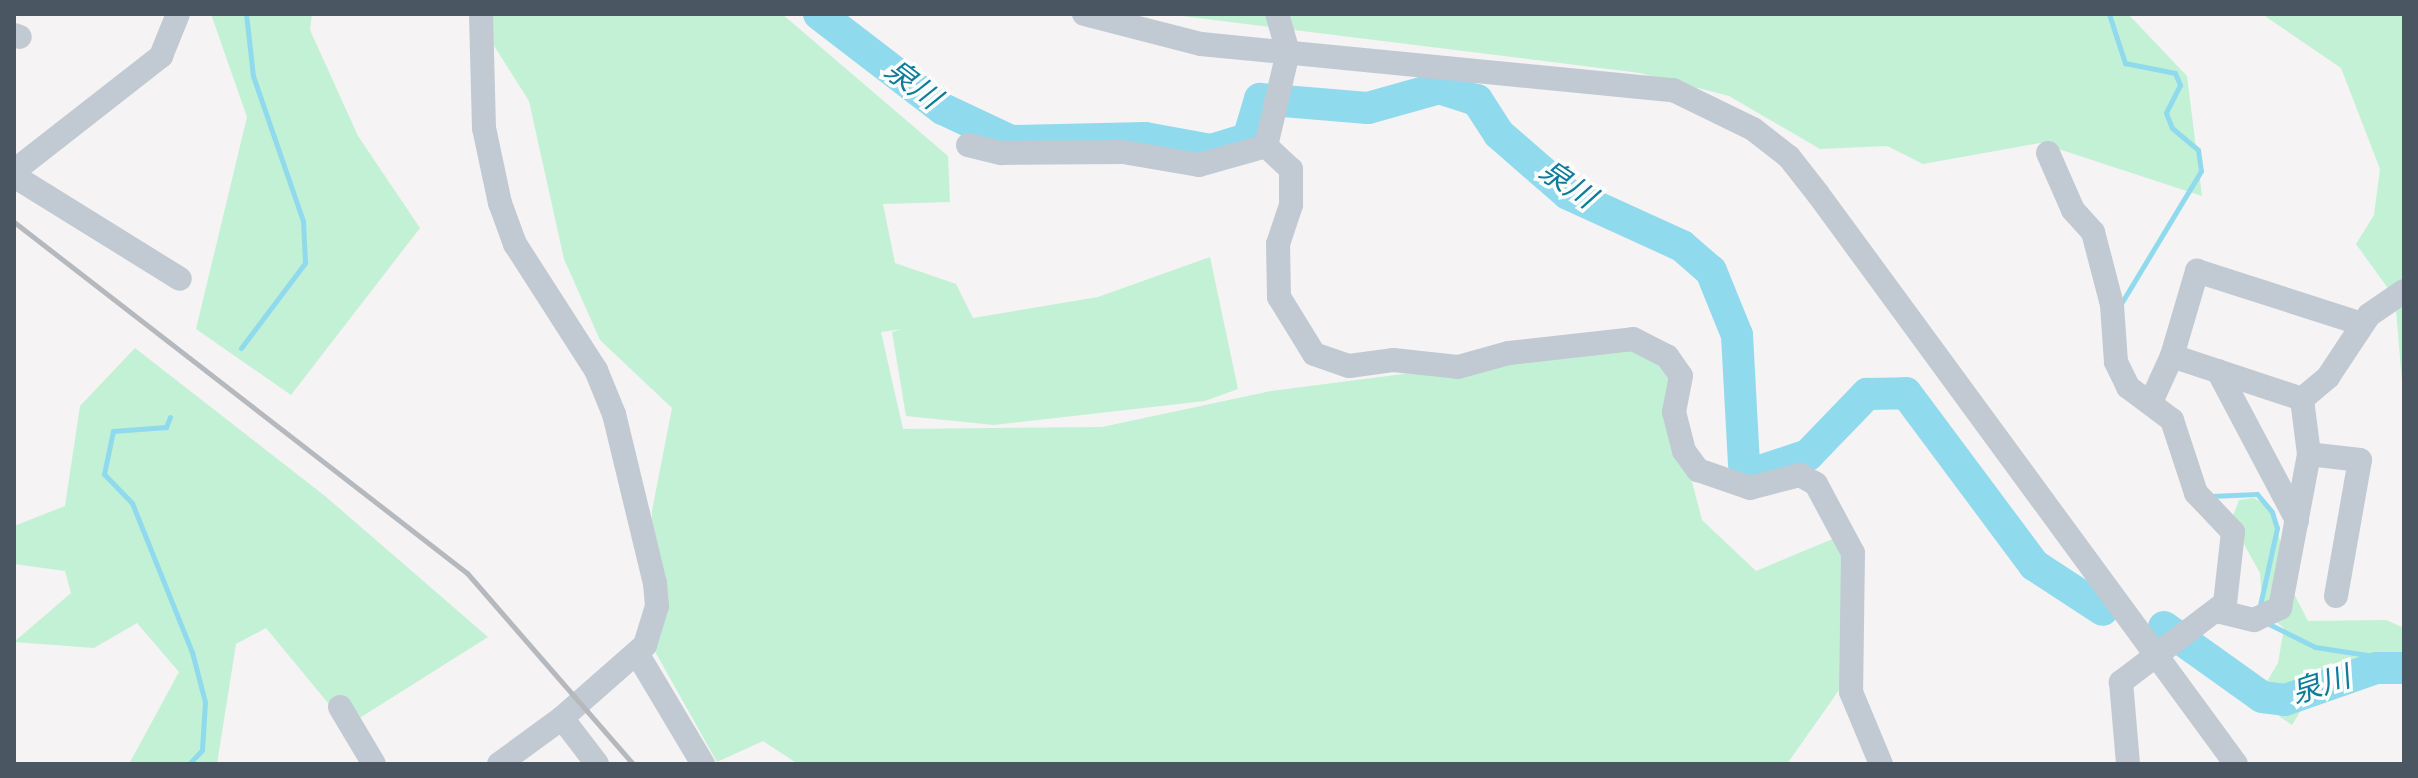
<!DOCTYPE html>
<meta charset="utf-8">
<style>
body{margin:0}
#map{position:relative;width:2418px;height:778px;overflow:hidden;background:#f5f3f3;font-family:"Nunito Sans","Noto Sans JP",sans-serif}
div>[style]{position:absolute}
.green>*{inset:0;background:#c3f1d5}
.stream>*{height:5px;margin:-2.5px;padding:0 2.5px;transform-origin:2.5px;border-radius:2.5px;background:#90daee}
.river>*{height:32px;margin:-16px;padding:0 16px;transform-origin:16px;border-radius:16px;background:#90daee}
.minor>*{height:24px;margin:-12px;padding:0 12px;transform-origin:12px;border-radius:12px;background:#c1cad2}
.rail>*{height:5px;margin:-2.5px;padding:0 2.5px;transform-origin:2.5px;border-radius:2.5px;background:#b5b8bd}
span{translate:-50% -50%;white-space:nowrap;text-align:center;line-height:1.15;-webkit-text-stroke:7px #fff;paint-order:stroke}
.water-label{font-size:30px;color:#0c7c9b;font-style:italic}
.frame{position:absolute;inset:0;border:16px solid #4a5661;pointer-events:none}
</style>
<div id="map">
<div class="green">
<i style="clip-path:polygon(211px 14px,312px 14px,310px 30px,358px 136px,420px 228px,291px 395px,196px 329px,247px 117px)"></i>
<i style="clip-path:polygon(474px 14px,782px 14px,948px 156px,950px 202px,883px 204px,895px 263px,956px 284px,973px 318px,1098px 297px,1210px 257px,1238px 389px,1205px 401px,994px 425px,906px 416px,892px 332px,902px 329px,881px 332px,903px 429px,1102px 427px,1271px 391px,1645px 343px,1681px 376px,1684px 451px,1702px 520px,1756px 571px,1842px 535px,1844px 683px,1787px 764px,798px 764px,763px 741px,717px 762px,648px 639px,652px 511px,672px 408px,600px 340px,564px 259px,529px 101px)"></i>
<i style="clip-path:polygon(1166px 14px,2128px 14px,2187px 76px,2202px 196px,2040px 143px,1923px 164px,1887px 146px,1820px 149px,1729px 96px,1640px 73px)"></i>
<i style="clip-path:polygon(2262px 14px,2404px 14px,2404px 405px,2395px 298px,2356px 244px,2374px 215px,2380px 169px,2341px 68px)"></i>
<i style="clip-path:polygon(135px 348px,325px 496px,488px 637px,347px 726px,266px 628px,236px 644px,217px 764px,129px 764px,179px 672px,137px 623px,94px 648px,14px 642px,71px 593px,65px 571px,14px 564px,14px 526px,65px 506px,80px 406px)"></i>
<i style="clip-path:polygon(2254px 498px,2273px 509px,2290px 586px,2308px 621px,2386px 620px,2404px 628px,2404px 665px,2390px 658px,2312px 692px,2292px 725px,2256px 700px,2278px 663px,2284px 628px,2263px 612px,2260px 573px,2231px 521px,2239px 500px)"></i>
</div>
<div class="stream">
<i style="left:2109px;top:14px;width:52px;rotate:71.9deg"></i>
<i style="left:2125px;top:63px;width:51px;rotate:11.3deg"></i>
<i style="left:2175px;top:73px;width:13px;rotate:67deg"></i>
<i style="left:2180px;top:85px;width:31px;rotate:117deg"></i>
<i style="left:2166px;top:113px;width:16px;rotate:68deg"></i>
<i style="left:2172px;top:128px;width:34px;rotate:40deg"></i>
<i style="left:2198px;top:150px;width:21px;rotate:82deg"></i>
<i style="left:2201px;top:171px;width:153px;rotate:121.1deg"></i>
<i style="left:241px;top:348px;width:106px;rotate:-53deg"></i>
<i style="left:305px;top:263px;width:42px;rotate:-92.7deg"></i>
<i style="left:303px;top:221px;width:153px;rotate:-109deg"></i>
<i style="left:253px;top:76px;width:62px;rotate:-96.4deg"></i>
<i style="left:170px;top:417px;width:11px;rotate:112deg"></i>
<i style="left:166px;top:427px;width:53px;rotate:175.7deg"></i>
<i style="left:113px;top:431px;width:44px;rotate:101.8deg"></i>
<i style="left:104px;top:474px;width:40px;rotate:46deg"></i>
<i style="left:132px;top:503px;width:161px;rotate:68.1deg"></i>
<i style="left:192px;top:652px;width:52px;rotate:75.4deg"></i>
<i style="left:205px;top:702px;width:48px;rotate:93.6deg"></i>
<i style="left:202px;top:750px;width:19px;rotate:133deg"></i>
<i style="left:2211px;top:496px;width:46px;rotate:-2.5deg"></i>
<i style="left:2257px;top:494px;width:23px;rotate:50deg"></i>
<i style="left:2272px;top:512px;width:17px;rotate:73deg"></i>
<i style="left:2277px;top:528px;width:84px;rotate:102.4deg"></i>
<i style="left:2265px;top:622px;width:56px;rotate:26.6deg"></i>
<i style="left:2315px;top:647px;width:53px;rotate:8.7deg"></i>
<i style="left:2367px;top:655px;width:18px;rotate:45deg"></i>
</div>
<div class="river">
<i style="left:819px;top:14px;width:156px;rotate:37.5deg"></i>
<i style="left:943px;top:109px;width:75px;rotate:25.2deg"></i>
<i style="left:1011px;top:141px;width:134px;rotate:-1.3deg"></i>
<i style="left:1145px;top:138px;width:67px;rotate:10.3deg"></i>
<i style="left:1211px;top:150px;width:39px;rotate:-17deg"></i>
<i style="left:1248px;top:139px;width:42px;rotate:-73.3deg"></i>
<i style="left:1260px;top:99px;width:108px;rotate:4.8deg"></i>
<i style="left:1368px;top:108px;width:74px;rotate:-15.7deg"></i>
<i style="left:1439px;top:88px;width:40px;rotate:18deg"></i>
<i style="left:1477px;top:100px;width:40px;rotate:57.1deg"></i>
<i style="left:1499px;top:134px;width:91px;rotate:41deg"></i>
<i style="left:1568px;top:194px;width:125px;rotate:24.5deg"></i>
<i style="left:1682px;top:246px;width:38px;rotate:41deg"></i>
<i style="left:1711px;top:271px;width:69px;rotate:67.9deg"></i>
<i style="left:1737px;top:335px;width:128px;rotate:86.9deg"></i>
<i style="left:1744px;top:463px;width:16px;rotate:35deg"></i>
<i style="left:1757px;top:472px;width:54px;rotate:-18.4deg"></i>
<i style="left:1808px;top:455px;width:85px;rotate:-46deg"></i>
<i style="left:1867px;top:394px;width:39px;rotate:-1deg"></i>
<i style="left:1906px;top:393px;width:214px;rotate:53.3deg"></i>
<i style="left:2034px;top:565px;width:82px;rotate:33.1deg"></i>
<i style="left:2164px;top:627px;width:120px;rotate:35.5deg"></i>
<i style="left:2262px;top:697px;width:23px;rotate:7deg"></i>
<i style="left:2285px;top:700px;width:96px;rotate:-19.4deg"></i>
<i style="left:2376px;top:668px;width:28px"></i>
</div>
<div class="minor">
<i style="left:481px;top:14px;width:114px;rotate:88.5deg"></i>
<i style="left:484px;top:128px;width:77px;rotate:78deg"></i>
<i style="left:500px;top:203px;width:44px;rotate:69.9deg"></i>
<i style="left:515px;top:244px;width:150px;rotate:57.3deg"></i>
<i style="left:596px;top:370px;width:48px;rotate:67.8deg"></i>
<i style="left:614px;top:414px;width:174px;rotate:76.4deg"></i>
<i style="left:655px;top:583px;width:23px;rotate:85deg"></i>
<i style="left:657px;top:606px;width:41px;rotate:107.1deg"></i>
<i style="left:645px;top:645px;width:111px;rotate:138.7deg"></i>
<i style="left:562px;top:718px;width:58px;rotate:52.7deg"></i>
<i style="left:1084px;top:14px;width:121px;rotate:14.4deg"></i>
<i style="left:1201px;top:44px;width:474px;rotate:5.6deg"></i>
<i style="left:1673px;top:90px;width:89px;rotate:26deg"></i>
<i style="left:1753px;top:129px;width:46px;rotate:37.9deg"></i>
<i style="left:1789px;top:157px;width:47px;rotate:51.9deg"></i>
<i style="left:1818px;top:194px;width:707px;rotate:53.75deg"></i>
<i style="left:14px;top:35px;width:6px;rotate:18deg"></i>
<i style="left:968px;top:145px;width:34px;rotate:14deg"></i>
<i style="left:1001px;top:153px;width:122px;rotate:-0.5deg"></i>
<i style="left:1123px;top:152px;width:77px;rotate:9.7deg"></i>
<i style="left:1199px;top:165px;width:70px;rotate:-15.8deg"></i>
<i style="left:1266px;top:146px;width:34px;rotate:43deg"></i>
<i style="left:1291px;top:169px;width:36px;rotate:90deg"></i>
<i style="left:1291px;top:205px;width:41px;rotate:108.4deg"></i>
<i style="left:1278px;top:244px;width:53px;rotate:88.9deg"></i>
<i style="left:1279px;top:297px;width:67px;rotate:58.4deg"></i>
<i style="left:1314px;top:354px;width:37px;rotate:19deg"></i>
<i style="left:1349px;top:366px;width:44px;rotate:-7.8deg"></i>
<i style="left:1393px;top:360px;width:65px;rotate:6.1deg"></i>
<i style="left:1458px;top:367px;width:53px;rotate:-15.4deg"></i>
<i style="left:1509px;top:353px;width:125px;rotate:-6.4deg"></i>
<i style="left:1633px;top:339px;width:38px;rotate:27deg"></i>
<i style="left:1667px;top:356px;width:24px;rotate:55deg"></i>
<i style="left:1681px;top:376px;width:37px;rotate:101deg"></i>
<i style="left:1674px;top:412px;width:40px;rotate:75.6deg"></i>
<i style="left:1684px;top:451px;width:24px;rotate:54deg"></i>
<i style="left:1698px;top:470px;width:55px;rotate:19.1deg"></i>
<i style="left:1750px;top:488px;width:52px;rotate:-14.6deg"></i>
<i style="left:1800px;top:475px;width:18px;rotate:29deg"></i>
<i style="left:1816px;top:484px;width:78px;rotate:61.8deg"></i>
<i style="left:1853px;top:553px;width:139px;rotate:90.8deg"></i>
<i style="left:1851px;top:692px;width:78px;rotate:67.4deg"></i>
<i style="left:1266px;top:146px;width:97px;rotate:-76.8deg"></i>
<i style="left:1288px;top:52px;width:40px;rotate:-106deg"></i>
<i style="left:2048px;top:153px;width:62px;rotate:66.3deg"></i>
<i style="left:2073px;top:210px;width:30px;rotate:48deg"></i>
<i style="left:2093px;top:232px;width:75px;rotate:75.4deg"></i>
<i style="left:2112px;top:305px;width:57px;rotate:86deg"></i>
<i style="left:2116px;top:362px;width:28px;rotate:64deg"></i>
<i style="left:2128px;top:387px;width:55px;rotate:36.9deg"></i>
<i style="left:2172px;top:420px;width:77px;rotate:71.8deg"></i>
<i style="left:2196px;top:493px;width:54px;rotate:46.5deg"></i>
<i style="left:2233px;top:532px;width:71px;rotate:96.4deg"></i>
<i style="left:2225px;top:603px;width:131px;rotate:142.8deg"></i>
<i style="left:2121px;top:682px;width:82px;rotate:85.1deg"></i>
<i style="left:14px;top:171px;width:187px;rotate:-38deg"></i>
<i style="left:161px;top:56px;width:45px;rotate:-68deg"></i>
<i style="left:14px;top:176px;width:195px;rotate:31.8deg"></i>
<i style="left:2172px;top:356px;width:89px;rotate:-73.6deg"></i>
<i style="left:2197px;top:271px;width:173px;rotate:17.8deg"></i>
<i style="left:2218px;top:371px;width:169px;rotate:62.1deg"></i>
<i style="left:2151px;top:402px;width:51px;rotate:-65.5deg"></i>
<i style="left:2172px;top:356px;width:137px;rotate:18.3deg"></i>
<i style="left:2336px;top:596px;width:138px;rotate:-80deg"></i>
<i style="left:2360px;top:460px;width:51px;rotate:-173.3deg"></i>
<i style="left:2309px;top:454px;width:55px;rotate:-97.3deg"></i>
<i style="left:2302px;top:399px;width:34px;rotate:-40deg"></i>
<i style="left:2328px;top:377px;width:74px;rotate:-56.5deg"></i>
<i style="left:2369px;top:315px;width:42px;rotate:-34.4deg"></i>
<i style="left:2217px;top:611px;width:38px;rotate:14deg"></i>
<i style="left:2254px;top:620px;width:29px;rotate:-25deg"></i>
<i style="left:2280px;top:608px;width:157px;rotate:-79.3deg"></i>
<i style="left:638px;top:655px;width:127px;rotate:59.2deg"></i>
<i style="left:340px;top:707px;width:66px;rotate:59.2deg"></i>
<i style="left:499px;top:764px;width:78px;rotate:-36.1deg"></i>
</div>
<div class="rail">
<i style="left:14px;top:222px;width:573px;rotate:37.77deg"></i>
<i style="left:467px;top:573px;width:253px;rotate:49deg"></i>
</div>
<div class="water-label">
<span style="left:912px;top:85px;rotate:37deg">泉川</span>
<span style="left:1567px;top:185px;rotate:34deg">泉川</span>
<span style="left:2321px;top:686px;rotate:-18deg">泉川</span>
</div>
<div class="frame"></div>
</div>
